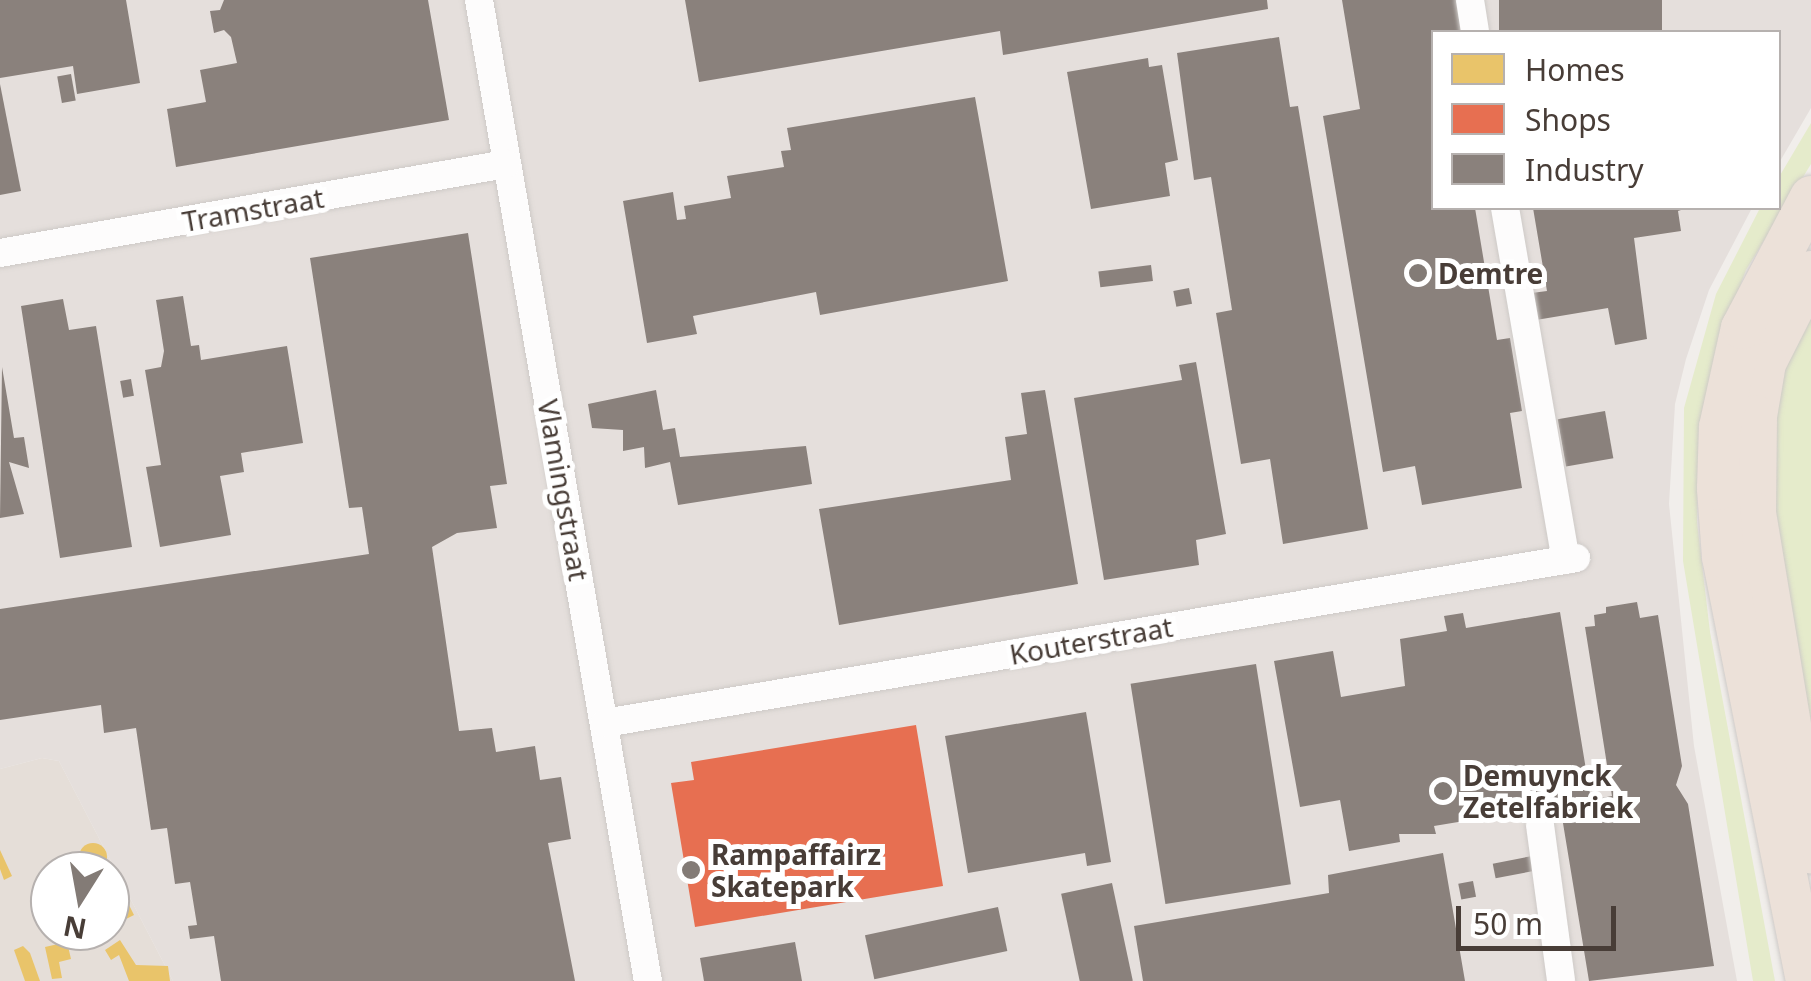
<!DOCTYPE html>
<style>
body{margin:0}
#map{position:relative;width:1811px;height:981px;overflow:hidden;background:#f1eeeb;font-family:"Noto Sans",sans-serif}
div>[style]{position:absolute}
.residential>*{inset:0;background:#e5ded8}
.industrial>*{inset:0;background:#e5dfdc}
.green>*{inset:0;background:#e5ebcb}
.homes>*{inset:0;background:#e9c46a}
.round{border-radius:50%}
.shops>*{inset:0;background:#e76f51}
.industry>*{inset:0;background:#8a817c;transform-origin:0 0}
.roads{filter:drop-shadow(0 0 2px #cecac7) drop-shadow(0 0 2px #cecac7)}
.minor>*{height:28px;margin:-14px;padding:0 14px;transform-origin:14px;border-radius:14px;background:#fdfcfc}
.highway>*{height:42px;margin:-21px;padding:0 21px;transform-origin:21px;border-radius:21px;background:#ece1d9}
.dots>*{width:28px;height:28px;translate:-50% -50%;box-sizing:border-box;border:5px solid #fff;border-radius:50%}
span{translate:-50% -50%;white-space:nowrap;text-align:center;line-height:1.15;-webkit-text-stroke:10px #fff;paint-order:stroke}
.street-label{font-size:28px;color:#483d37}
.poi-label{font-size:28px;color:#483d37;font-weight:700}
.left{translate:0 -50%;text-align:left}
.legend{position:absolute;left:1431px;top:30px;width:350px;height:180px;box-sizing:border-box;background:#fff;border:2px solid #b6b1af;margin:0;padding:12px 18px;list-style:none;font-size:30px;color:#483d37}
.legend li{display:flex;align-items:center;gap:20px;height:50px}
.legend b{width:50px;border:2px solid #b6b1af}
.north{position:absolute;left:30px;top:851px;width:100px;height:100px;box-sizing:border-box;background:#fff;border:2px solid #b6b1af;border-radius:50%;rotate:191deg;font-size:28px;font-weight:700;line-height:40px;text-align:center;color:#483d37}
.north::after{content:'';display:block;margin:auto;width:35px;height:45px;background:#837b76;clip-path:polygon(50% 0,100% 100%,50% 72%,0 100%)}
.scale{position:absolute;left:1456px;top:906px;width:160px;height:45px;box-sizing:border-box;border:5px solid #483d37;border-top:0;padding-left:12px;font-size:30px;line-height:35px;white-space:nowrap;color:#483d37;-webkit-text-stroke:8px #fff;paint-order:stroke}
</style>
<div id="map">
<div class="residential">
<i style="clip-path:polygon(evenodd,42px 758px,59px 761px,173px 981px,0 981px,0 769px,42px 758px,50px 871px,110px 871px,110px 931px,50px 931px,50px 871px)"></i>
</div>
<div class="industrial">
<i style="clip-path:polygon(0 0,1811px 0,1811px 108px,1779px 163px,1778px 32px,1434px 32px,1434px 208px,1752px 208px,1709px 290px,1686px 359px,1675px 404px,1669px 504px,1694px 746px,1737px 981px,173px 981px,59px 761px,42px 758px,0 769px)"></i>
</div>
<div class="green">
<i style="clip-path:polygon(1811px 123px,1811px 164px,1746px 270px,1715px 352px,1699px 445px,1697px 522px,1710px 632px,1775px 981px,1753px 981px,1683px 561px,1684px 408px,1716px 294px,1760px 208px,1778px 208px,1779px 177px)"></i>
<i style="clip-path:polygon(1811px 294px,1811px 763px,1769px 531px,1774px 381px)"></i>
</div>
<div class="homes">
<i class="round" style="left:79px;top:843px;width:28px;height:28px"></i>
<i style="clip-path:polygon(0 850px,12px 876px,4px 880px,0 869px)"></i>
<i style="clip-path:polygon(116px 875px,122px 883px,110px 889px,110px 878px)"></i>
<i style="clip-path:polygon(122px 891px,134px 915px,110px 927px,110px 914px,118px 910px,112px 898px)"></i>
<i style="clip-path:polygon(120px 940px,136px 965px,168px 966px,170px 981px,129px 981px,119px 955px,111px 960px,105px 950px)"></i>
<i style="clip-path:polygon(67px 942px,71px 959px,59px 962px,62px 978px,52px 979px,45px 947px)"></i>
<i style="clip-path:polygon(23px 946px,30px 953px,40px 981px,25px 981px,14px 950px)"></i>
</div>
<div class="shops">
<i style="clip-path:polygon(916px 725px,943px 886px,695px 927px,671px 783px,694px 780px,691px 762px)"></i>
</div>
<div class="industry">
<i style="clip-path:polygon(0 0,126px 0,140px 83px,77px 94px,73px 66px,0 78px)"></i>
<i style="clip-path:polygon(224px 0,428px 0,449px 120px,176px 167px,167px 109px,206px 102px,200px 70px,237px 63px,231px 37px,224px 30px,214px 33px,210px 11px,220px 10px)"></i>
<i style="clip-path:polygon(685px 0,1267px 0,1268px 9px,1003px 55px,1000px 31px,699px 82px)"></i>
<i style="clip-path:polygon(1342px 0,1459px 0,1465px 32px,1434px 32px,1434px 208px,1475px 208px,1497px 340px,1510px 338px,1522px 411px,1510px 413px,1522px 488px,1422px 505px,1415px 466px,1383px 472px,1323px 116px,1360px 109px)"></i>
<i style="left:1499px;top:0;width:163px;height:32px"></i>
<i style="clip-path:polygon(1279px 37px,1290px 107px,1298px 106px,1368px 529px,1283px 544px,1270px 459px,1241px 464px,1216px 313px,1232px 310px,1211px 177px,1194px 180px,1177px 53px)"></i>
<i style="clip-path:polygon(1148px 58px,1149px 67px,1162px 65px,1178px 160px,1165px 163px,1170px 196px,1091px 209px,1067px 72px)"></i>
<i style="left:71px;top:74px;width:27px;height:14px;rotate:80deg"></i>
<i style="clip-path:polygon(0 84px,21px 191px,0 195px)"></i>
<i style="clip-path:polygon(975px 97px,1008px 281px,820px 315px,816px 292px,693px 316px,697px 334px,647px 343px,623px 201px,673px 192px,677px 220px,686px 219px,684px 206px,731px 198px,727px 176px,784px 167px,781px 151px,791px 150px,787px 128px)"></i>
<i style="clip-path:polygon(1533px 208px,1687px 208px,1678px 211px,1681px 231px,1634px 238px,1647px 339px,1615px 345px,1608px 308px,1536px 320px,1532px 293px,1547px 291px)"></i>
<i style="clip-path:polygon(468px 233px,507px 484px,490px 486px,497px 528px,457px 533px,432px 547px,459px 731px,492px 728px,496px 752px,535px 746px,540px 780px,561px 777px,571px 839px,548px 843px,575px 981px,221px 981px,214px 936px,190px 939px,188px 926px,197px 925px,190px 882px,175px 884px,167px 828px,151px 830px,136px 728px,104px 733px,101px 705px,0 720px,0 609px,369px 554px,362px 507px,349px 508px,310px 258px)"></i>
<i style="left:1151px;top:265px;width:16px;height:53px;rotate:83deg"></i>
<i style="left:1189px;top:288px;width:16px;height:16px;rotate:79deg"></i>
<i style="clip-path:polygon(183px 296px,191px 346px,199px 345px,201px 360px,287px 346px,303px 443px,241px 453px,244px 472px,220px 476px,231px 535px,160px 547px,146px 467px,161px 465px,145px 370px,161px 367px,164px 351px,156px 300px)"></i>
<i style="clip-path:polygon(63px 299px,69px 330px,96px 326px,132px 547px,60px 558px,21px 306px)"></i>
<i style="clip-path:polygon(1196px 362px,1226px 534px,1196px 540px,1199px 565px,1104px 580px,1074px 398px,1182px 380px,1179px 365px)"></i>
<i style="clip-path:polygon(2px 367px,14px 438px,24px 437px,29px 468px,9px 462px,24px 514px,0 518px)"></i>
<i style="left:131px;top:379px;width:17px;height:11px;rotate:80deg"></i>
<i style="clip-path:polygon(656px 390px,663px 430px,675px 428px,680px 457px,806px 446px,812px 484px,678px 505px,670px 462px,645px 468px,644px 447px,623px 451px,623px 430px,592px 428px,588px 404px)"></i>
<i style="clip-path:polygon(1045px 390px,1078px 584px,839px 625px,819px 509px,1011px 480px,1005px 437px,1027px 434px,1021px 393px)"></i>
<i style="left:1605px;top:411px;width:48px;height:48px;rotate:80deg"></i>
<i style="clip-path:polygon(1637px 602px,1640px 618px,1658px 615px,1682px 766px,1676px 785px,1688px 804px,1714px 966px,1589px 981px,1560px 805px,1434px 826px,1436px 834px,1399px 834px,1400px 842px,1349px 851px,1340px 800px,1300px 807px,1274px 661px,1333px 651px,1341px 697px,1405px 686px,1400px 639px,1447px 631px,1444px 616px,1463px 613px,1466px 628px,1560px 612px,1591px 800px,1612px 796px,1585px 627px,1595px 626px,1594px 615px,1606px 613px,1606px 607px)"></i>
<i style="left:1256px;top:664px;width:223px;height:127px;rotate:81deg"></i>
<i style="clip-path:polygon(1086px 712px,1111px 862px,1087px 866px,1085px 853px,968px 873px,945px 736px)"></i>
<i style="clip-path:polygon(1443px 853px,1465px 981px,1143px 981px,1134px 926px,1329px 893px,1328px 875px)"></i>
<i style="left:1532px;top:856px;width:15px;height:40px;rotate:79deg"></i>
<i style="left:1473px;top:881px;width:16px;height:15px;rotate:79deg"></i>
<i style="left:1112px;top:883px;width:100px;height:52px;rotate:78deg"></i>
<i style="left:998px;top:907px;width:45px;height:136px;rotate:78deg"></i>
<i style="clip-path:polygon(795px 942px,802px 981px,704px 981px,700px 958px)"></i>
</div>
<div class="roads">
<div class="minor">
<i style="left:479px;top:0;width:995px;rotate:80.23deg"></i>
<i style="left:1470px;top:0;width:32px;rotate:81deg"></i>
<i style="left:1505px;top:208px;width:357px;rotate:80.2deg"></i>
<i style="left:0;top:253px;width:514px;rotate:-9.98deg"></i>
<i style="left:605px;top:723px;width:985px;rotate:-9.64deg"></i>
<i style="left:1540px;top:825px;width:157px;rotate:82.3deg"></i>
</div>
<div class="highway">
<i style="left:1811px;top:272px;width:102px;rotate:116.8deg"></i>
<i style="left:1765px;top:363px;width:54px;rotate:99.6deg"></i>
<i style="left:1756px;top:416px;width:97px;rotate:90.6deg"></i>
<i style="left:1755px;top:513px;width:344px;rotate:80.6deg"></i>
<i style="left:1807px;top:981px;width:432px;rotate:-101.2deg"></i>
<i style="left:1723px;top:557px;width:68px;rotate:-94.2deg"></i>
<i style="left:1718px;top:489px;width:62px;rotate:-88.2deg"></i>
<i style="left:1720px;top:427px;width:101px;rotate:-77.5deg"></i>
<i style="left:1742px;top:328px;width:148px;rotate:-62.2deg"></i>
</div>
</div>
<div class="dots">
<i style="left:1418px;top:273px;background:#837b76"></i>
<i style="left:1443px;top:791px;background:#837b76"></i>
<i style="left:691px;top:870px;background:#837b76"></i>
</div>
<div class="street-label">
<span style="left:253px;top:209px;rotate:-10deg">Tramstraat</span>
<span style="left:564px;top:490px;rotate:80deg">Vlamingstraat</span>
<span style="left:1091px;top:640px;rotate:-10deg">Kouterstraat</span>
</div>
<div class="poi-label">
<span class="left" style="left:1438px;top:273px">Demtre</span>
<span class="left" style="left:1463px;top:791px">Demuynck<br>Zetelfabriek</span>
<span class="left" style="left:711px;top:870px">Rampaffairz<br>Skatepark</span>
</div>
<ul class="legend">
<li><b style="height:28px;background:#e9c46a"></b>Homes</li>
<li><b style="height:28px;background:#e76f51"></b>Shops</li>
<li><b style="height:28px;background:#8a817c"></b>Industry</li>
</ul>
<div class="north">N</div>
<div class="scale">50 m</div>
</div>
